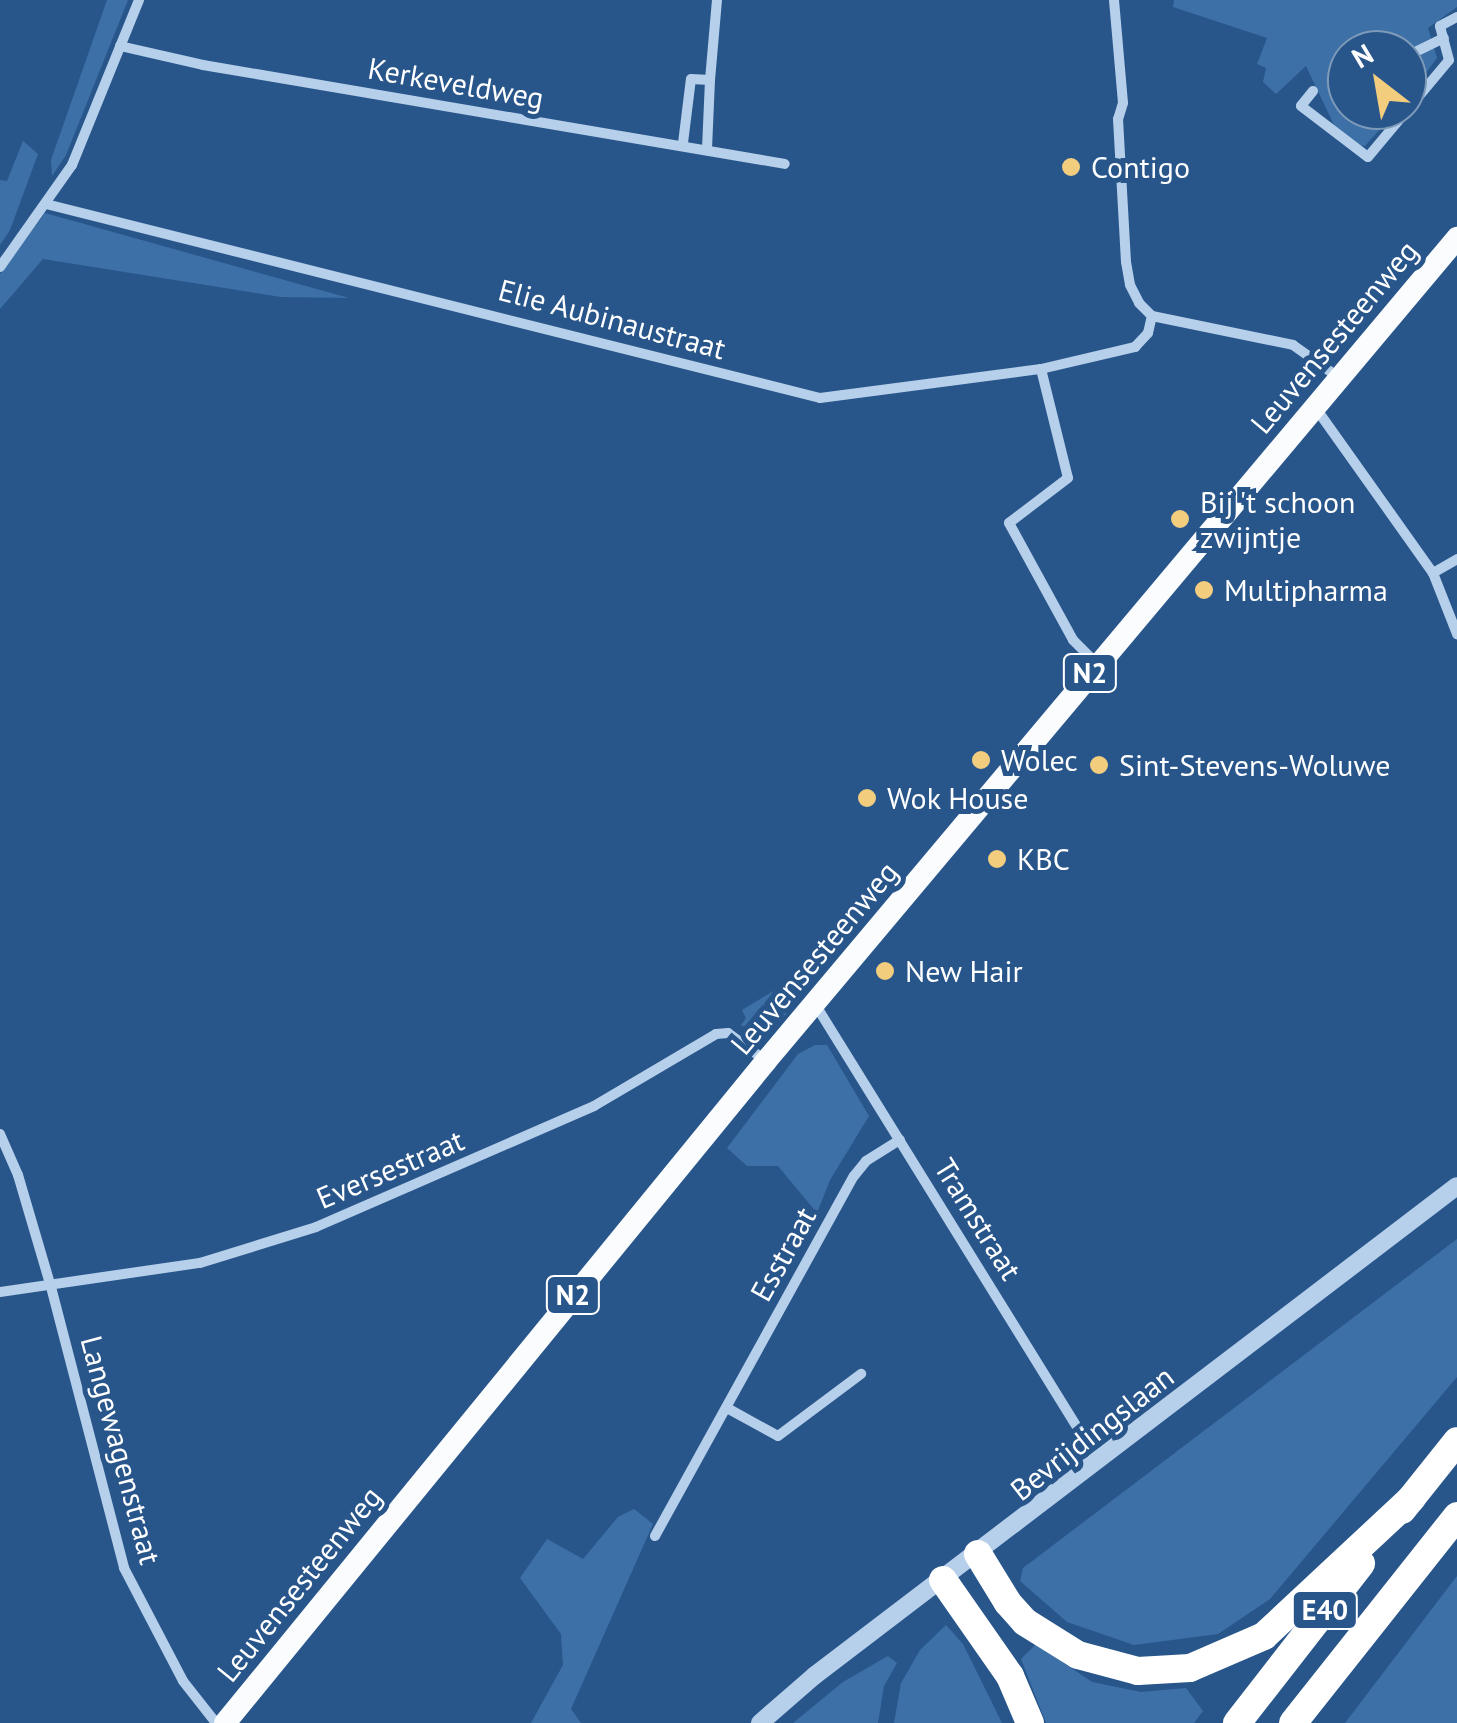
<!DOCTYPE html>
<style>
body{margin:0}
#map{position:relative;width:1457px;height:1723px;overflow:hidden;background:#28568b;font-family:"PT Sans",sans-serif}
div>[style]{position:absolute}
.green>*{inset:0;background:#3d70a7}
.minor>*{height:10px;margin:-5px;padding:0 5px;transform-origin:5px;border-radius:5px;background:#b6cfea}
.tertiary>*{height:18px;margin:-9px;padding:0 9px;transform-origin:9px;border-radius:9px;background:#b6cfea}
.primary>*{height:22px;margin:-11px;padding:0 11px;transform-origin:11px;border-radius:11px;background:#fafcfe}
.motorway>*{height:28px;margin:-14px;padding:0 14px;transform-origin:14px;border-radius:14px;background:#fff}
.dots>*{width:28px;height:28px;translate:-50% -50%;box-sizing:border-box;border:5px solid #28568b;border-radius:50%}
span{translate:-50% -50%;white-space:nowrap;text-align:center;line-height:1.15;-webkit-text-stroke:10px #28568b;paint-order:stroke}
.shield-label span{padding:2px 8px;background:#28568b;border:2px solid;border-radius:8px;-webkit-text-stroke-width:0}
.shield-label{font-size:28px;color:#fff;font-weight:700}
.street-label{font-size:30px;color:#fff}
.poi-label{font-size:30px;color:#fff}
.left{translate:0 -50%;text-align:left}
.north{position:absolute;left:1327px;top:30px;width:100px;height:100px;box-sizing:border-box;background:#28568b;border:2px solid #7e9ab9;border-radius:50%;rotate:329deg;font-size:28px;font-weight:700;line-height:40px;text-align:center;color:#fff}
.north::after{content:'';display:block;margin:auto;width:35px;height:45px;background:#f1cd7d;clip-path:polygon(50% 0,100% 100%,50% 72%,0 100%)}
</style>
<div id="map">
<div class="green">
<i style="clip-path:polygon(107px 0,128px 0,66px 155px,52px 176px,51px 160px)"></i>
<i style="clip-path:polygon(1174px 0,1457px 0,1457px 7px,1428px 28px,1437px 58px,1407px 98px,1407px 50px,1347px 50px,1347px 110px,1397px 110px,1365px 146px,1356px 145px,1335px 127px,1306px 66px,1276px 94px,1263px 82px,1266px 68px,1257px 64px,1267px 38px,1173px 7px)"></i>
<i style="clip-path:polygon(23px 141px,38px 154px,10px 230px,0 245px,0 180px,7px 181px)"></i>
<i style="clip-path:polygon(45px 213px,349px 298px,281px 297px,43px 259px,0 309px,0 274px)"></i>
<i style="clip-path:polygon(797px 977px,805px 991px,764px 1040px,741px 1025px,746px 1018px,742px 1010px)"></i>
<i style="clip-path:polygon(815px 1045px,827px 1045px,869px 1116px,830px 1180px,817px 1213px,778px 1166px,747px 1166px,727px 1148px,798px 1054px)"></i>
<i style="clip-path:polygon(1457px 1239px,1457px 1377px,1270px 1599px,1218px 1634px,1134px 1645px,1067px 1622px,1020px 1581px,1023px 1568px)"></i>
<i style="clip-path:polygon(634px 1509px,653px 1524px,571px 1709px,581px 1723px,531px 1723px,563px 1665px,561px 1634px,520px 1578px,547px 1539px,583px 1559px,618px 1517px)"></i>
<i style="clip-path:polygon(1457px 1576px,1457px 1723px,1345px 1723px)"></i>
<i style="clip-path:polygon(946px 1625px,963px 1644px,1002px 1723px,894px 1723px,901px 1683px,920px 1650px)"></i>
<i style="clip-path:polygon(1036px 1644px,1092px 1682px,1141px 1692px,1186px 1688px,1203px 1711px,1194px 1723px,1046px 1723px,1021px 1659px)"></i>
<i style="clip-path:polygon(888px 1656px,897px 1663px,884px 1686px,878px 1723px,793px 1723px,843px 1682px)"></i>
</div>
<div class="minor">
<i style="left:1114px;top:0;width:103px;rotate:85deg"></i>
<i style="left:1123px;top:103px;width:17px;rotate:107deg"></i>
<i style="left:1118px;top:119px;width:143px;rotate:86.8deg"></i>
<i style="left:1126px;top:262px;width:23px;rotate:80deg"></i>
<i style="left:1130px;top:285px;width:20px;rotate:63deg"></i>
<i style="left:1139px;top:303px;width:18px;rotate:45deg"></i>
<i style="left:1152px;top:316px;width:144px;rotate:11.6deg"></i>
<i style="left:1293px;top:345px;width:55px;rotate:35.4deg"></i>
<i style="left:120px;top:46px;width:85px;rotate:12.9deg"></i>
<i style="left:203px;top:65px;width:590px;rotate:9.65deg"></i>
<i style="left:1407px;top:56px;width:41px;rotate:-25.9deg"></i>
<i style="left:710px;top:80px;width:80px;rotate:-85deg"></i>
<i style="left:1313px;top:91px;width:19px;rotate:129deg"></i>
<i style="left:1301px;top:106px;width:84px;rotate:37.3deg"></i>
<i style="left:1368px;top:157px;width:126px;rotate:-50.1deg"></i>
<i style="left:1449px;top:60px;width:35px;rotate:-105deg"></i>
<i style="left:1440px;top:26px;width:19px;rotate:-28deg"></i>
<i style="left:683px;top:143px;width:64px;rotate:-82.9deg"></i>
<i style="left:691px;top:79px;width:19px;rotate:3deg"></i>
<i style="left:710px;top:80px;width:68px;rotate:92.5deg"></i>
<i style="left:46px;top:204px;width:798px;rotate:14.07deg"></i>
<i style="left:820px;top:398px;width:223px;rotate:-7.5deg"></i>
<i style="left:1041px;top:369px;width:97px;rotate:-13.2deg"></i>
<i style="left:1135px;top:347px;width:19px;rotate:-47deg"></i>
<i style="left:1148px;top:333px;width:17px;rotate:-77deg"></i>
<i style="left:0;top:267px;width:125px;rotate:-54.8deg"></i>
<i style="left:72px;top:165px;width:178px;rotate:-67.9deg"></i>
<i style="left:1041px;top:369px;width:112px;rotate:76.1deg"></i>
<i style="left:1068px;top:478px;width:74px;rotate:142.7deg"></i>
<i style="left:1009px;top:523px;width:133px;rotate:61.3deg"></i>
<i style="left:1073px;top:640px;width:34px;rotate:45deg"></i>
<i style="left:1315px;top:407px;width:204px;rotate:54.6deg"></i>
<i style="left:1433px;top:573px;width:66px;rotate:68.5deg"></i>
<i style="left:1433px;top:573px;width:28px;rotate:-30deg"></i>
<i style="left:815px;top:1004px;width:538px;rotate:58.23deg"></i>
<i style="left:0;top:1134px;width:45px;rotate:66.3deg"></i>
<i style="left:18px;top:1175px;width:117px;rotate:73.6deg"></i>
<i style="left:51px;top:1287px;width:290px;rotate:75.4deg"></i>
<i style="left:124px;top:1568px;width:127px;rotate:62.4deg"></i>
<i style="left:183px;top:1681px;width:53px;rotate:51.8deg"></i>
<i style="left:0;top:1292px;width:202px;rotate:-8.3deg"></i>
<i style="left:200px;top:1263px;width:121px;rotate:-17.2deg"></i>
<i style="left:316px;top:1227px;width:303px;rotate:-23.5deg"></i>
<i style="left:594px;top:1106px;width:142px;rotate:-30.5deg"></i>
<i style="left:716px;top:1034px;width:12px;rotate:-5deg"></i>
<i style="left:728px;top:1033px;width:47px;rotate:36.4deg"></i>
<i style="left:727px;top:1408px;width:58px;rotate:28.8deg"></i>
<i style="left:778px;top:1436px;width:104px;rotate:-36.8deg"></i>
<i style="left:655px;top:1536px;width:411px;rotate:-61.1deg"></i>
<i style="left:854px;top:1176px;width:19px;rotate:-51deg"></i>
<i style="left:866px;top:1161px;width:40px;rotate:-32deg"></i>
</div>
<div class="tertiary">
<i style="left:760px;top:1723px;width:72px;rotate:-41deg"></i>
<i style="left:814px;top:1676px;width:808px;rotate:-37.31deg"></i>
</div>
<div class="primary">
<i style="left:225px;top:1723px;width:855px;rotate:-50.74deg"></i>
<i style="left:766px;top:1061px;width:1075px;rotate:-49.98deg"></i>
</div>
<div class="motorway">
<i style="left:1402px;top:1510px;width:88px;rotate:-51.4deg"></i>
<i style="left:978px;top:1554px;width:57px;rotate:58.5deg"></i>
<i style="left:1008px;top:1603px;width:25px;rotate:48deg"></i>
<i style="left:1025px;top:1622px;width:62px;rotate:31.9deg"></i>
<i style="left:1078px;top:1655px;width:62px;rotate:14.9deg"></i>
<i style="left:1138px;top:1671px;width:52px;rotate:-3.3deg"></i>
<i style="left:1190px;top:1668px;width:81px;rotate:-23.4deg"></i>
<i style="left:1264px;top:1636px;width:202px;rotate:-43deg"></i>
<i style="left:943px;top:1580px;width:117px;rotate:55.1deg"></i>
<i style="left:1010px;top:1676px;width:51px;rotate:66.9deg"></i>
<i style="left:1237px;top:1723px;width:202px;rotate:-52.1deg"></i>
<i style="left:1293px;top:1723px;width:264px;rotate:-51.6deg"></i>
</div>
<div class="dots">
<i style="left:1071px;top:167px;background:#f1cd7d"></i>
<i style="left:1180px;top:519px;background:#f1cd7d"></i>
<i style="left:1204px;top:590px;background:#f1cd7d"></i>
<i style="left:981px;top:760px;background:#f1cd7d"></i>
<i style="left:1099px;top:765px;background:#f1cd7d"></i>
<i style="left:867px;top:798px;background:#f1cd7d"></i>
<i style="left:997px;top:859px;background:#f1cd7d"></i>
<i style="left:885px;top:971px;background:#f1cd7d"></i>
</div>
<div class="shield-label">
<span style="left:1090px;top:673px">N2</span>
<span style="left:573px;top:1295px">N2</span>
<span style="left:1325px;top:1610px">E40</span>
</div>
<div class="street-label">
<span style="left:456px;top:83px;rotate:10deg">Kerkeveldweg</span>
<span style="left:612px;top:319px;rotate:15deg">Elie Aubinaustraat</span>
<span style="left:1334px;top:337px;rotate:-50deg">Leuvensesteenweg</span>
<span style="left:814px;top:958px;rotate:-50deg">Leuvensesteenweg</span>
<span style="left:390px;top:1169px;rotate:-23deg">Eversestraat</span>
<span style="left:978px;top:1219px;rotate:58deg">Tramstraat</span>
<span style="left:783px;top:1254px;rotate:-61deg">Esstraat</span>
<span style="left:1092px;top:1433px;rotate:-38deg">Bevrijdingslaan</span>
<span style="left:121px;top:1450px;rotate:75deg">Langewagenstraat</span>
<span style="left:299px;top:1584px;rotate:-51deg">Leuvensesteenweg</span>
</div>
<div class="poi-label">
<span class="left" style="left:1091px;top:167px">Contigo</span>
<span class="left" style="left:1200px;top:519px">Bij 't schoon<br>zwijntje</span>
<span class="left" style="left:1224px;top:590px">Multipharma</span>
<span class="left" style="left:1001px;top:760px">Wolec</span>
<span class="left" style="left:1119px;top:765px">Sint-Stevens-Woluwe</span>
<span class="left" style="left:887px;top:798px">Wok House</span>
<span class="left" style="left:1017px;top:859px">KBC</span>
<span class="left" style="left:905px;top:971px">New Hair</span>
</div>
<div class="north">N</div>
</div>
